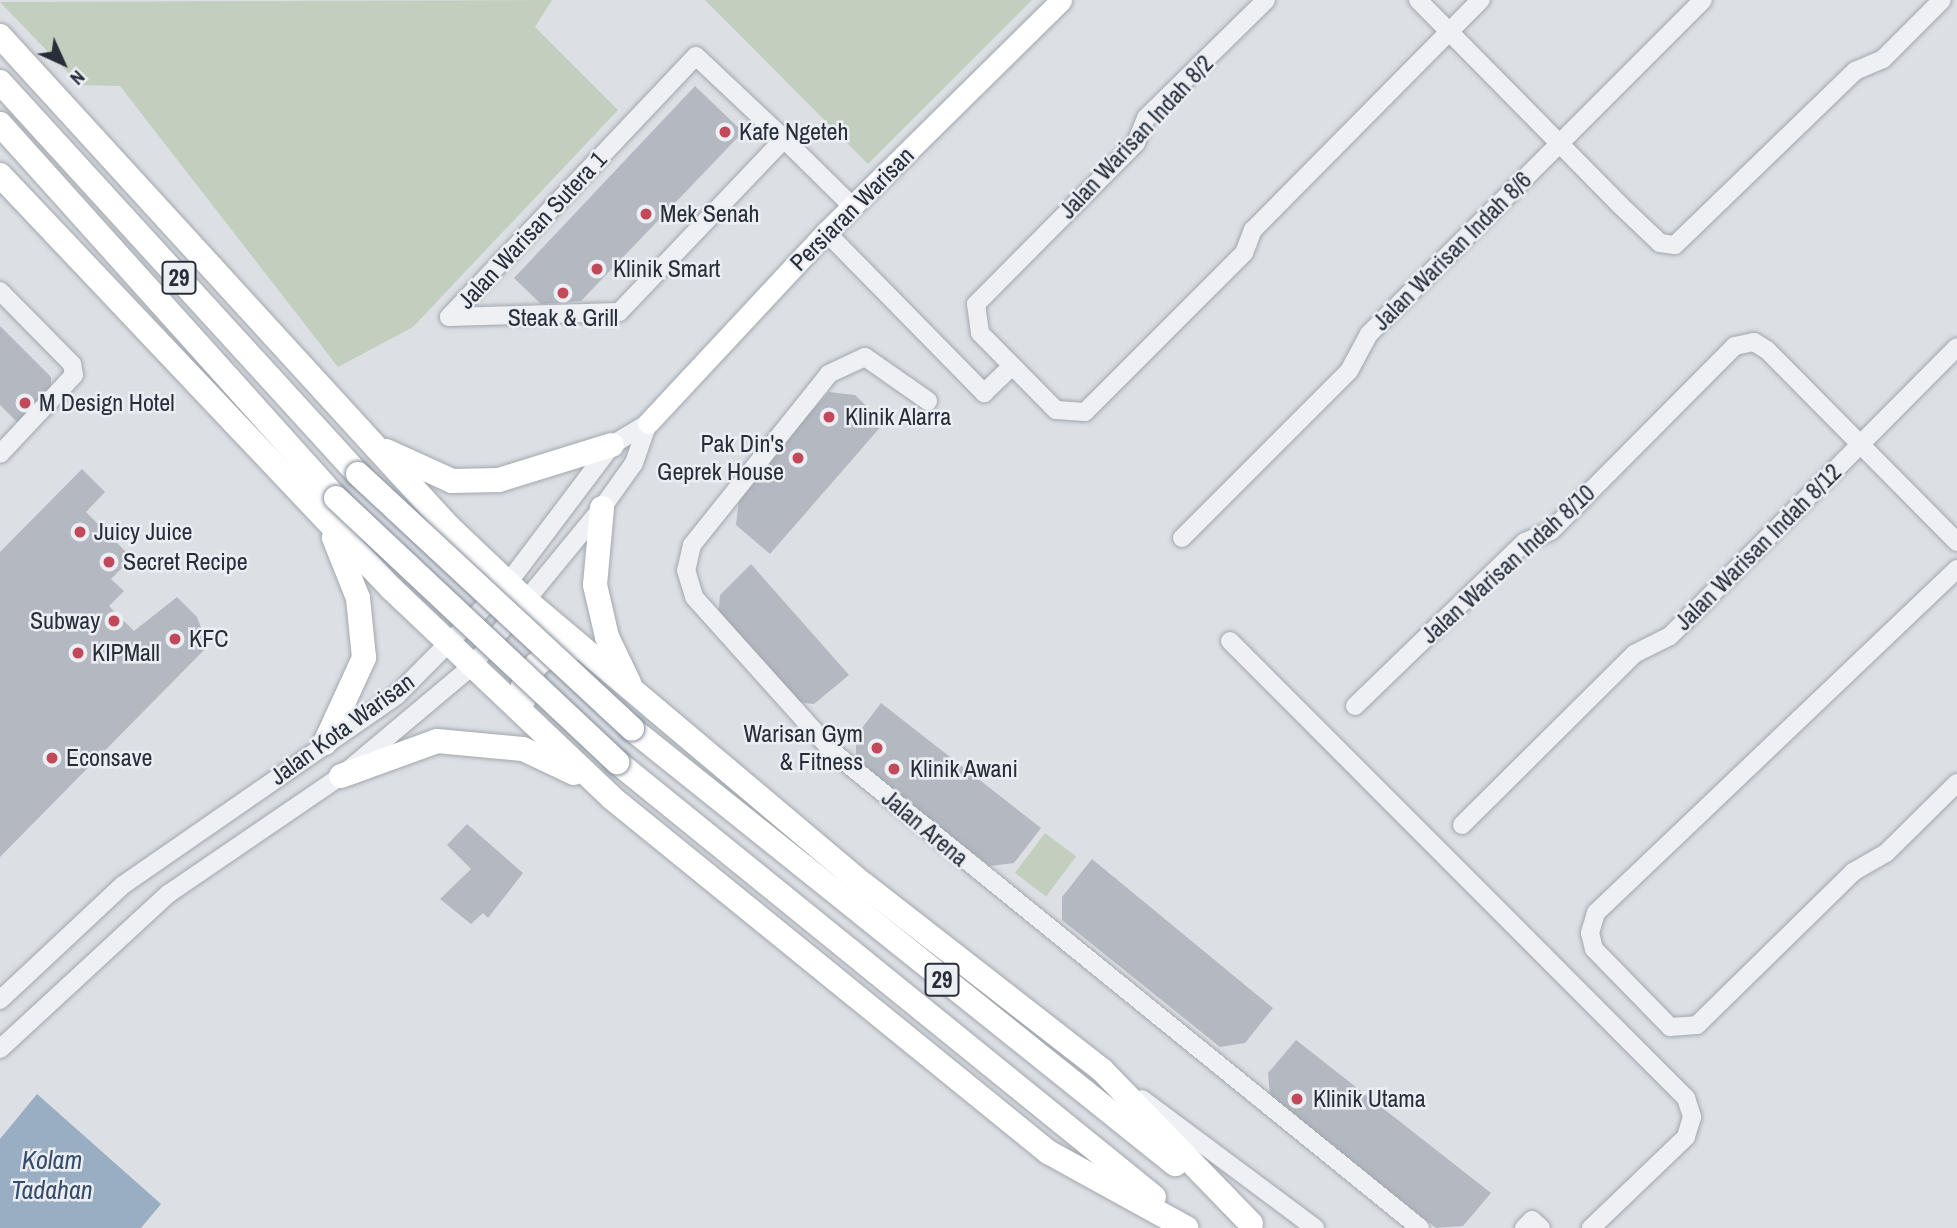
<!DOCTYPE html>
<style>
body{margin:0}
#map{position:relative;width:1957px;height:1228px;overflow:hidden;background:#dce0e5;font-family:"Archivo Narrow",sans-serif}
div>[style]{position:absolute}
.green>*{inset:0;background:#c2cebe;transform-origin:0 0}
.water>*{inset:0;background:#99adc3}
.building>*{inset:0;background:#b4b9c1}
.roads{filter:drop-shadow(0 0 2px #a2a7ae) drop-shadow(0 0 2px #a2a7ae)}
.minor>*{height:18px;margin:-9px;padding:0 9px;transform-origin:9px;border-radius:9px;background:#eef0f4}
.major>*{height:21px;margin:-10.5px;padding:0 10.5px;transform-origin:10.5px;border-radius:10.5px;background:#fff}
.highway>*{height:24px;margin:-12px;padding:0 12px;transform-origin:12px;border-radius:12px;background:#fff}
.bridges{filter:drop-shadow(0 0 2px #858d9a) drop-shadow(0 0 2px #858d9a)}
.highway-bridge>*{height:24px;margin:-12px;padding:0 12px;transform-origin:12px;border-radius:12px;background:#fff}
.dots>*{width:19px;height:19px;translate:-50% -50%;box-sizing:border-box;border:4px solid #ebeef3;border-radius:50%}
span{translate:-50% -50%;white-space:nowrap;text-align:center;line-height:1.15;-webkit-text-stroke:5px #ebeef3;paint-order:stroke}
.shield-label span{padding:2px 5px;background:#ebeef3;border:2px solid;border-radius:5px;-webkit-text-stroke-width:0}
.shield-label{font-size:23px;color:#272e3a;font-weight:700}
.poi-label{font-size:24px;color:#272e3a}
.left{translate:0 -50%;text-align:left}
.right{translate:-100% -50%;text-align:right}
.street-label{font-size:24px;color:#272e3a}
.water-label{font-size:26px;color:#354c6a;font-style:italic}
.north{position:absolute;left:28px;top:28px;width:70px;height:70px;-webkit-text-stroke:5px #ebeef3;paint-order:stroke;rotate:135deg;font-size:19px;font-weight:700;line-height:28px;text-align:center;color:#272e3a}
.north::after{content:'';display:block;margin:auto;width:24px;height:32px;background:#272e3a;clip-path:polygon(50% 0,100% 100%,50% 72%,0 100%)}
</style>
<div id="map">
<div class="green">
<i style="clip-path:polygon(552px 0,535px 27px,618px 110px,413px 327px,338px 367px,120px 86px,80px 85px,0 2px)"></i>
<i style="clip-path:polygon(705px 0,1032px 0,868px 164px)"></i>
<i style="left:1045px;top:833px;width:39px;height:50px;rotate:37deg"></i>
</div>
<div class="water">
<i style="clip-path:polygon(37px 1094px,161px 1204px,141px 1228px,0 1228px,0 1139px)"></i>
</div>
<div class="building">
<i style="clip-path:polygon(695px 86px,743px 132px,581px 301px,541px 304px,514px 278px)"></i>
<i style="clip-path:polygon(0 326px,51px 377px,51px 390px,19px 424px,0 405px)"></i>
<i style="clip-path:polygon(829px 392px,855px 395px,884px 423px,770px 554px,736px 525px,740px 489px)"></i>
<i style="clip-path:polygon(82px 469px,105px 492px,86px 512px,132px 558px,111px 579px,124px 591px,109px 606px,134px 631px,177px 597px,197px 617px,208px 646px,0 857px,0 552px)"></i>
<i style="clip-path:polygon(751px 564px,849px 675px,814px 704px,788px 701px,718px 617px,720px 595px)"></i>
<i style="clip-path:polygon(881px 703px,1041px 828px,1014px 863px,990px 866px,856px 763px,856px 736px)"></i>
<i style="clip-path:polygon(467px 824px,523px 873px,488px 918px,483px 913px,471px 924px,440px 899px,471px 869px,447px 845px)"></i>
<i style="clip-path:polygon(1092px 859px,1273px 1008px,1245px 1043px,1220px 1047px,1062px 920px,1062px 897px)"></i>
<i style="clip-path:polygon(1296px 1040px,1491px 1193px,1463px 1226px,1436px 1228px,1270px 1096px,1268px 1073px)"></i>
</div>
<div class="roads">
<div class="minor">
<i style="left:1266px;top:0;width:168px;rotate:135.5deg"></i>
<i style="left:1146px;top:118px;width:27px;rotate:112deg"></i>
<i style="left:1136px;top:143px;width:227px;rotate:134.8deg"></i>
<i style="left:976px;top:304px;width:29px;rotate:82deg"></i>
<i style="left:980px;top:333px;width:108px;rotate:45.4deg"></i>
<i style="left:1056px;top:410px;width:29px;rotate:4deg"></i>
<i style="left:1085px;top:412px;width:225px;rotate:-45deg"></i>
<i style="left:1244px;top:253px;width:25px;rotate:-69deg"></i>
<i style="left:1253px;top:230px;width:324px;rotate:-45.3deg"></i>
<i style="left:1418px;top:0;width:288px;rotate:45.4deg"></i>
<i style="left:1620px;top:205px;width:55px;rotate:43.5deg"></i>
<i style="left:1660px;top:243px;width:15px;rotate:8deg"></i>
<i style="left:1675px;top:245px;width:250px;rotate:-44deg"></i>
<i style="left:1855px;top:71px;width:30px;rotate:-23deg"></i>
<i style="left:1883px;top:59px;width:83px;rotate:-45deg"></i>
<i style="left:784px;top:139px;width:239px;rotate:133.6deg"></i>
<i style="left:619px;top:312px;width:170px;rotate:178.3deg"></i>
<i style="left:449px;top:317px;width:359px;rotate:-46.6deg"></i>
<i style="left:696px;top:56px;width:121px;rotate:43.3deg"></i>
<i style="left:784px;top:139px;width:97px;rotate:44.6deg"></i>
<i style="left:826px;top:232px;width:226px;rotate:45.5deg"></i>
<i style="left:984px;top:393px;width:39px;rotate:-44deg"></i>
<i style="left:0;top:291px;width:103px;rotate:45.4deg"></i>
<i style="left:72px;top:364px;width:11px;rotate:80deg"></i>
<i style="left:74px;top:375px;width:108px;rotate:133.1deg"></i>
<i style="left:928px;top:401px;width:77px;rotate:-145.1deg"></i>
<i style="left:865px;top:357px;width:40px;rotate:155deg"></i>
<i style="left:829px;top:374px;width:219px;rotate:128.7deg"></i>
<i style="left:692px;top:545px;width:26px;rotate:103deg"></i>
<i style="left:686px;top:570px;width:28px;rotate:73deg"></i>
<i style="left:694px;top:597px;width:208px;rotate:48.1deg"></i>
<i style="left:833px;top:752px;width:756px;rotate:39.04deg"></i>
<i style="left:1182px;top:538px;width:236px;rotate:-45deg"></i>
<i style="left:1349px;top:371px;width:42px;rotate:-61.6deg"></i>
<i style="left:1369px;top:334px;width:472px;rotate:-45deg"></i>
<i style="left:1957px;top:569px;width:499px;rotate:136.4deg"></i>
<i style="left:1596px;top:913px;width:21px;rotate:107deg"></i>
<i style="left:1590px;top:933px;width:16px;rotate:76deg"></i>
<i style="left:1594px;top:949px;width:109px;rotate:45.7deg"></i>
<i style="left:1670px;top:1027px;width:27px;rotate:-4deg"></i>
<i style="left:1697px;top:1025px;width:219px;rotate:-44.4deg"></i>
<i style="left:1853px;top:872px;width:38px;rotate:-30deg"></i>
<i style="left:1886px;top:853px;width:100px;rotate:-44.6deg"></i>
<i style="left:1230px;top:641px;width:646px;rotate:45.06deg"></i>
<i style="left:1686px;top:1098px;width:20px;rotate:72deg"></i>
<i style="left:1692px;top:1117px;width:21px;rotate:107deg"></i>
<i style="left:1686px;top:1137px;width:132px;rotate:136.2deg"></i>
<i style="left:1355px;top:706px;width:236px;rotate:-44deg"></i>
<i style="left:1525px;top:542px;width:28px;rotate:-23deg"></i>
<i style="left:1551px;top:531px;width:261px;rotate:-45.2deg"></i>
<i style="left:1735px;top:346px;width:19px;rotate:-12deg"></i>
<i style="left:1754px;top:342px;width:15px;rotate:32deg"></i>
<i style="left:1767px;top:350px;width:270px;rotate:45.3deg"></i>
<i style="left:1462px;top:825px;width:243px;rotate:-44.8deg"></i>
<i style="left:1634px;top:654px;width:40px;rotate:-26.6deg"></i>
<i style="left:1670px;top:636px;width:407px;rotate:-45.2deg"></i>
<i style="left:0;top:1000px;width:168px;rotate:-43.1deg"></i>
<i style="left:123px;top:885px;width:333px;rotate:-34.7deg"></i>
<i style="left:397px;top:695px;width:158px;rotate:-45.3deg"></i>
<i style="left:508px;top:583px;width:173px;rotate:-53deg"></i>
<i style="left:612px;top:445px;width:42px;rotate:-31.4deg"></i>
<i style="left:0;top:1049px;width:229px;rotate:-42.7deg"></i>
<i style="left:168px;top:894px;width:209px;rotate:-34.3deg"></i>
<i style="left:341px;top:776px;width:171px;rotate:-40deg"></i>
<i style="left:472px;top:666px;width:205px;rotate:-50.6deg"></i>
<i style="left:602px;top:508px;width:55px;rotate:-54.6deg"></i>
<i style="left:634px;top:463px;width:42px;rotate:-70.7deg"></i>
<i style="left:1142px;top:1099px;width:216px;rotate:36.7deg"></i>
<i style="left:1524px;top:1228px;width:11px;rotate:-45deg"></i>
<i style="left:1532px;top:1220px;width:12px;rotate:42deg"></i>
</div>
<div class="major">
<i style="left:648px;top:423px;width:261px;rotate:-47deg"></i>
<i style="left:826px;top:232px;width:330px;rotate:-44.6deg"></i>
</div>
<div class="highway">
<i style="left:0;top:36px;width:665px;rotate:47.56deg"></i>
<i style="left:449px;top:527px;width:110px;rotate:43.5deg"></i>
<i style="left:529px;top:603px;width:436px;rotate:40.1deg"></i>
<i style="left:863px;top:884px;width:303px;rotate:37.9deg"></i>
<i style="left:1102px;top:1070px;width:214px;rotate:45.9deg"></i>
<i style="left:0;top:82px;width:531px;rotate:47.6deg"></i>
<i style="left:0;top:124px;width:503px;rotate:48.06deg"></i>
<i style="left:0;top:175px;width:569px;rotate:46.57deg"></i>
<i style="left:391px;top:588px;width:305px;rotate:43.5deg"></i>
<i style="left:612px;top:798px;width:562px;rotate:39.07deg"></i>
<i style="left:1048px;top:1152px;width:158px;rotate:28.8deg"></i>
<i style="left:386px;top:451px;width:72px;rotate:24.4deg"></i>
<i style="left:452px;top:481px;width:47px;rotate:-1.2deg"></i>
<i style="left:499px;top:480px;width:118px;rotate:-17.2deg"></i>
<i style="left:602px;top:508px;width:77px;rotate:95.2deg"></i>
<i style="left:595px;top:585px;width:53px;rotate:77deg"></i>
<i style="left:607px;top:637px;width:51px;rotate:64.4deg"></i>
<i style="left:524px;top:699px;width:13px;rotate:-94deg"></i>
<i style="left:523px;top:686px;width:26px;rotate:-58deg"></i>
<i style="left:537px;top:664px;width:24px;rotate:-35deg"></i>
<i style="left:557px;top:650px;width:13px"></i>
<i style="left:632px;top:729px;width:696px;rotate:38.7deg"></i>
<i style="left:325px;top:743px;width:94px;rotate:-65.4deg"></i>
<i style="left:364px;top:658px;width:60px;rotate:-95.7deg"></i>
<i style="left:358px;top:598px;width:65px;rotate:-111.8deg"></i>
<i style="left:617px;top:762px;width:691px;rotate:39.01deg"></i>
<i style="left:341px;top:776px;width:102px;rotate:-20deg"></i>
<i style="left:437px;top:741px;width:86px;rotate:5.3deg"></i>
<i style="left:523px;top:749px;width:56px;rotate:25.2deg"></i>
</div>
</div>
<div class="bridges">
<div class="highway-bridge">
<i style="left:358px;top:474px;width:374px;rotate:42.9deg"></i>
<i style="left:336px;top:498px;width:386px;rotate:43.2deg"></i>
</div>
</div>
<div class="dots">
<i style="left:725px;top:132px;background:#c2495a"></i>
<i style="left:646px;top:214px;background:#c2495a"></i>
<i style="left:597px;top:269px;background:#c2495a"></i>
<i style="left:563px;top:293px;background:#c2495a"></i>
<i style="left:25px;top:403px;background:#c2495a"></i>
<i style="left:829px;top:417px;background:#c2495a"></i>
<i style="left:798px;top:458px;background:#c2495a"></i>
<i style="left:80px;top:532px;background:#c2495a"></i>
<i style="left:109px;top:562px;background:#c2495a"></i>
<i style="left:114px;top:621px;background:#c2495a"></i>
<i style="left:175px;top:639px;background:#c2495a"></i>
<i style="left:78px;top:653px;background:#c2495a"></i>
<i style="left:877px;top:748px;background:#c2495a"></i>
<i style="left:52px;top:758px;background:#c2495a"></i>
<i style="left:894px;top:769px;background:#c2495a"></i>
<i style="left:1297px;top:1099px;background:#c2495a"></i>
</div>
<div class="shield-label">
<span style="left:179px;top:278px">29</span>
<span style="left:942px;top:980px">29</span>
</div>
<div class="poi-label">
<span class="left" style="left:739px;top:132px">Kafe Ngeteh</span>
<span class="left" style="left:660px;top:214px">Mek Senah</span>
<span class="left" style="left:613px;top:269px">Klinik Smart</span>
<span style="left:563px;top:318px">Steak &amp; Grill</span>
<span class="left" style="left:39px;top:403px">M Design Hotel</span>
<span class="left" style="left:845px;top:417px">Klinik Alarra</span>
<span class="right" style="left:784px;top:458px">Pak Din's<br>Geprek House</span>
<span class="left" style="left:94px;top:532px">Juicy Juice</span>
<span class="left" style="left:123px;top:562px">Secret Recipe</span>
<span class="right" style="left:100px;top:621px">Subway</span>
<span class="left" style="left:189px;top:639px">KFC</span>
<span class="left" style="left:92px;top:653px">KIPMall</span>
<span class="right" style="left:863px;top:748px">Warisan Gym<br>&amp; Fitness</span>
<span class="left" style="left:66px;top:758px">Econsave</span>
<span class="left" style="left:910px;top:769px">Klinik Awani</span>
<span class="left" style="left:1313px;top:1099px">Klinik Utama</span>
</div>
<div class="street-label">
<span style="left:1136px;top:137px;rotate:-47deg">Jalan Warisan Indah 8/2</span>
<span style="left:852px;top:209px;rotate:-45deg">Persiaran Warisan</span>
<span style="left:532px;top:230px;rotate:-47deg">Jalan Warisan Sutera 1</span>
<span style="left:1452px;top:251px;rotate:-45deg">Jalan Warisan Indah 8/6</span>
<span style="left:1758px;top:547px;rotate:-45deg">Jalan Warisan Indah 8/12</span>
<span style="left:1508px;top:564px;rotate:-42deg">Jalan Warisan Indah 8/10</span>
<span style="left:342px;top:729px;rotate:-36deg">Jalan Kota Warisan</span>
<span style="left:925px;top:828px;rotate:40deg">Jalan Arena</span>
</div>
<div class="water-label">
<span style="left:52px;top:1175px">Kolam<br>Tadahan</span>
</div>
<div class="north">N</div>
</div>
